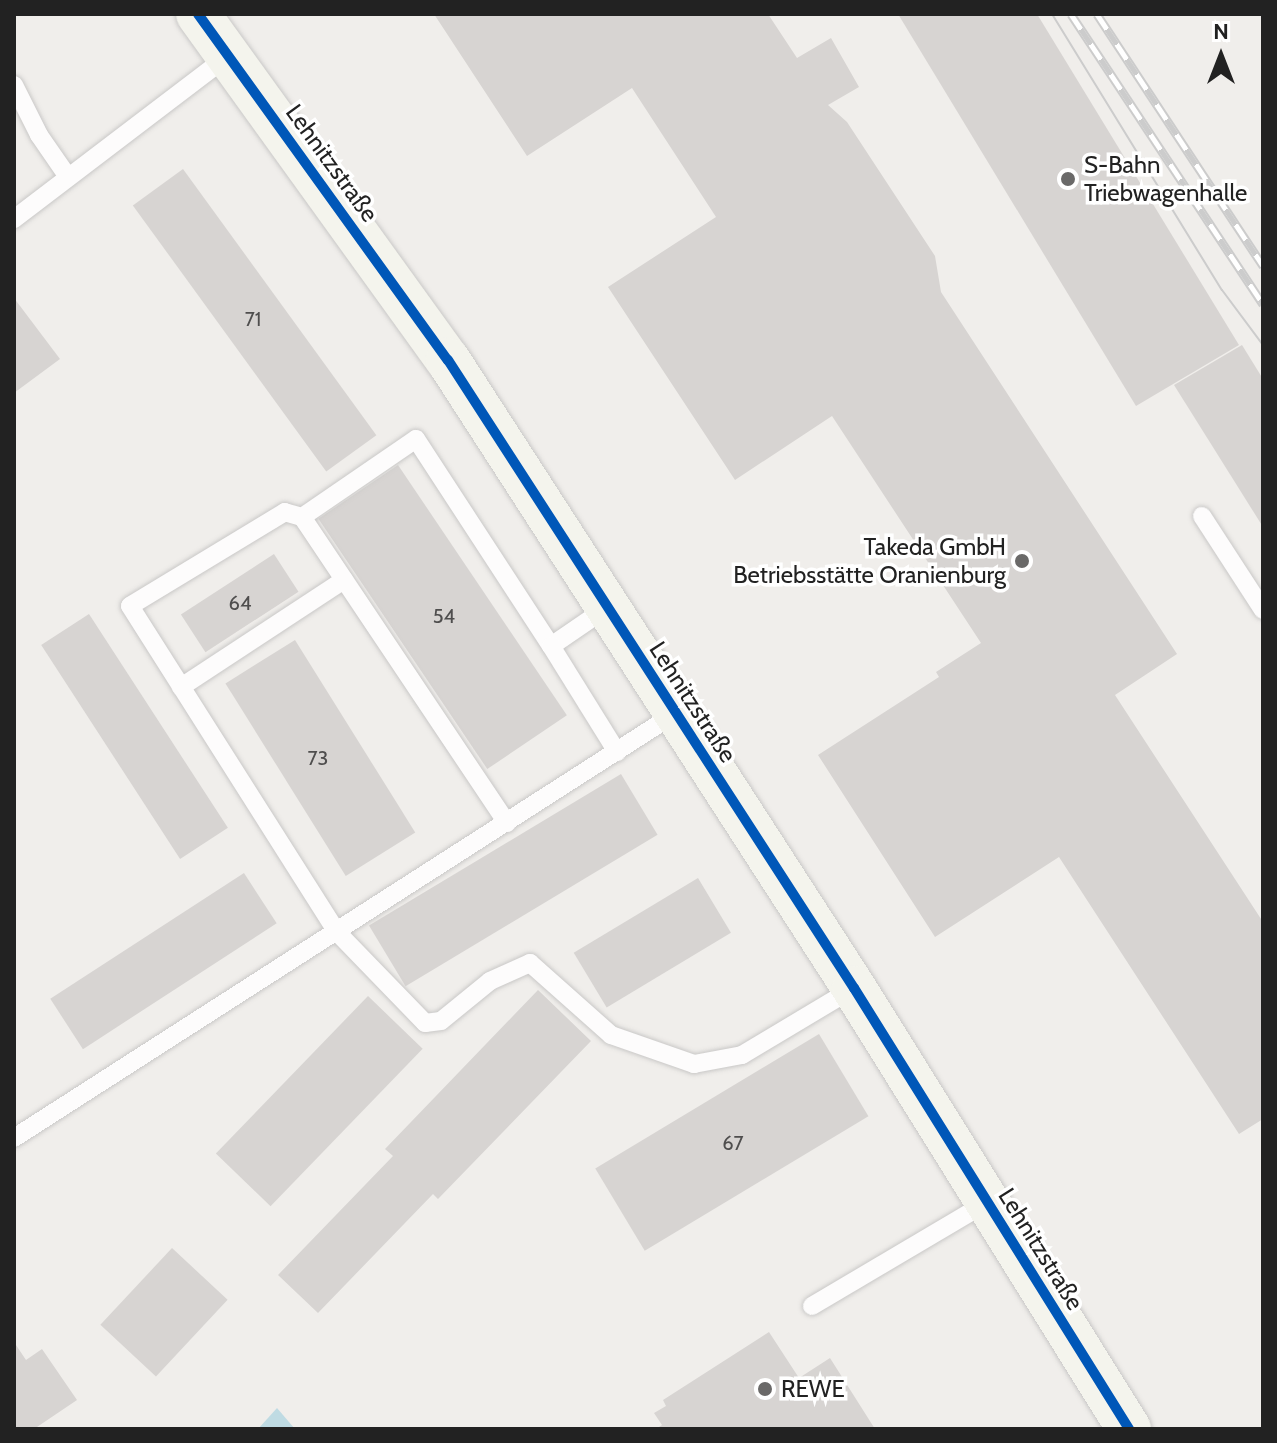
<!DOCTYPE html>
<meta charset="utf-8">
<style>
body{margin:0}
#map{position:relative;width:1277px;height:1443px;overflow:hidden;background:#f0eeeb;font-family:Cabin,sans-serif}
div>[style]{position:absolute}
.water>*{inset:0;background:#bfdbe3}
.building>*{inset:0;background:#d7d4d2;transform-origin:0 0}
.roads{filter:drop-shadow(0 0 2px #c9c8c7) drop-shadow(0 0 2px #c9c8c7)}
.service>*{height:18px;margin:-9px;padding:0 9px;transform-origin:9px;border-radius:9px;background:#fdfcfc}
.secondary>*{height:44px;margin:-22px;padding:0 22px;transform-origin:22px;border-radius:22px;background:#f4f4ed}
.tram>*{height:2px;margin:-1px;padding:0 1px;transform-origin:1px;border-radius:1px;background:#ccc}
.rail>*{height:9px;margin-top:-4.5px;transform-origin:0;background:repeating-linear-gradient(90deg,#fff 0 18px,#ccc 0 36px);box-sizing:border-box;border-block:2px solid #ccc}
.cycleway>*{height:10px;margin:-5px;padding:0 5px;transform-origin:5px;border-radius:5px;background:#0057b8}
.dots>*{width:22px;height:22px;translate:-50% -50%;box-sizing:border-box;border:4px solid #fff;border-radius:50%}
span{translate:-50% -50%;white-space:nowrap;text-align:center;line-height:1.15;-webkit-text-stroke:7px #fff;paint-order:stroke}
.number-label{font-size:20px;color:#4f4e4e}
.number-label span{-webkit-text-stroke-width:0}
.street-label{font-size:24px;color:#222}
.poi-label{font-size:24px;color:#222}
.left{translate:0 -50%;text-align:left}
.right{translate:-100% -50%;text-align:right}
.frame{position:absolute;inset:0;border:16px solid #222;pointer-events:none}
.north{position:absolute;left:1181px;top:16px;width:80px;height:80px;-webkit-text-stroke:6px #fff;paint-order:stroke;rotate:0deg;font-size:22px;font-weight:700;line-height:32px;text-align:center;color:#222}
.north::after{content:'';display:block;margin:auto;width:28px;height:36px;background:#222;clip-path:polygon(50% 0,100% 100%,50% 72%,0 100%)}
</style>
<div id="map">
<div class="water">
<i style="clip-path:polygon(277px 1408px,295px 1429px,258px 1429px)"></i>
</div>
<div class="building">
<i style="clip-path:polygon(434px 14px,768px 14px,797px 58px,831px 38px,859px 87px,828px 105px,847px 122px,935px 256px,941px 292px,1177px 654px,1115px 695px,1263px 922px,1263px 1119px,1239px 1134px,1059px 857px,935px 937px,818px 755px,939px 677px,936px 672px,981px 643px,832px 416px,735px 480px,608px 287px,716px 217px,632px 88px,527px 156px)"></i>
<i style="clip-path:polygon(898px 14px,1037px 14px,1239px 345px,1136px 406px)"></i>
<i style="left:183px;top:169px;width:329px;height:62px;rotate:54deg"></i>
<i style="clip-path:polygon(14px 298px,60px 359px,14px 393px)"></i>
<i style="clip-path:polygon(1242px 345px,1263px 379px,1263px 527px,1174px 385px)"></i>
<i style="left:398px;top:465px;width:302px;height:96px;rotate:56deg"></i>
<i style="left:274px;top:554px;width:45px;height:111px;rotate:57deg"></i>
<i style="left:89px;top:614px;width:255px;height:57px;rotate:57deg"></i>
<i style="left:295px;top:640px;width:227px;height:82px;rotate:58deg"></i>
<i style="left:621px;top:774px;width:71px;height:294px;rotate:59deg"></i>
<i style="left:244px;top:873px;width:60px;height:231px;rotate:57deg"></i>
<i style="left:698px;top:878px;width:64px;height:145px;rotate:59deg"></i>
<i style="clip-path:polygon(538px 990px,591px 1041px,438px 1199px,433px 1194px,318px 1313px,278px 1275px,393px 1156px,385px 1149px)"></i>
<i style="left:368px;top:996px;width:76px;height:219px;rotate:44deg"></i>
<i style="left:819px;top:1034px;width:96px;height:261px;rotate:59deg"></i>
<i style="left:172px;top:1248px;width:76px;height:105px;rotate:43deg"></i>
<i style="clip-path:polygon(769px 1332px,799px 1378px,830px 1358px,875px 1429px,656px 1429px,662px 1425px,654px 1413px,666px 1406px,663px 1400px)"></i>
<i style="clip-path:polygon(14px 1342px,26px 1360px,42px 1349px,77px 1400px,34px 1429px,14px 1429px)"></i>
</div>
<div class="roads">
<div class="service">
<i style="left:14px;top:85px;width:56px;rotate:63.4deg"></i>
<i style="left:39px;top:135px;width:51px;rotate:55.4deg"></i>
<i style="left:14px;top:219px;width:269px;rotate:-37.3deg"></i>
<i style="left:1202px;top:516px;width:112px;rotate:57deg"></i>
<i style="left:302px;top:517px;width:138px;rotate:-34.4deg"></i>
<i style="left:416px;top:439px;width:247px;rotate:56.9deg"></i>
<i style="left:608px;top:607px;width:69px;rotate:145.6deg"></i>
<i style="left:551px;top:646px;width:125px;rotate:58.1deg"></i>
<i style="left:181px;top:687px;width:195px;rotate:-33.3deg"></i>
<i style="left:507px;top:823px;width:368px;rotate:-123.8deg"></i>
<i style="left:302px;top:517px;width:18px;rotate:-164deg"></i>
<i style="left:285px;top:512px;width:181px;rotate:148.8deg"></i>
<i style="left:130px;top:606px;width:385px;rotate:57.6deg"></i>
<i style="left:336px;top:931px;width:128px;rotate:45.9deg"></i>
<i style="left:425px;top:1023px;width:16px;rotate:-7deg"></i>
<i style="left:441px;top:1021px;width:63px;rotate:-39.2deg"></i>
<i style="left:490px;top:981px;width:44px;rotate:-24.2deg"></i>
<i style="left:530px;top:963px;width:108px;rotate:41.6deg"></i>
<i style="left:611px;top:1035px;width:88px;rotate:19.3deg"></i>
<i style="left:694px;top:1064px;width:49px;rotate:-10.6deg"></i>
<i style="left:742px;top:1055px;width:131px;rotate:-30.9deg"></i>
<i style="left:14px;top:1138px;width:787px;rotate:-32.7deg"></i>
<i style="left:812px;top:1306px;width:204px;rotate:-30.6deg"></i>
</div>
<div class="secondary">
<i style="left:198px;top:14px;width:427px;rotate:54.2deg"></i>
<i style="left:448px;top:360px;width:748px;rotate:57.12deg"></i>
<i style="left:854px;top:988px;width:520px;rotate:58.05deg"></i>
</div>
</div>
<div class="tram">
<i style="left:1052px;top:14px;width:324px;rotate:58.4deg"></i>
<i style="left:1222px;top:290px;width:69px;rotate:53.3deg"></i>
</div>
<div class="rail">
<i style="left:1071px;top:14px;width:348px;rotate:56.5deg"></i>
<i style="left:1097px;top:14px;width:302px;rotate:56.6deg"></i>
</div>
<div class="cycleway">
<i style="left:198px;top:14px;width:427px;rotate:54.2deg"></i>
<i style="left:448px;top:360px;width:748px;rotate:57.12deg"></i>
<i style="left:854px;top:988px;width:520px;rotate:58.05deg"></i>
</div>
<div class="dots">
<i style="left:1068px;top:179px;background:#6a6968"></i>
<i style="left:1022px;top:561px;background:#6a6968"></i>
<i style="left:765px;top:1389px;background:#6a6968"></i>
</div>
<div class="number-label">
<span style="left:253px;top:319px">71</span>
<span style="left:240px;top:603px">64</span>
<span style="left:444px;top:616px">54</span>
<span style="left:318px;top:758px">73</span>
<span style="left:733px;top:1143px">67</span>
</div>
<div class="street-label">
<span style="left:332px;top:163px;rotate:54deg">Lehnitzstraße</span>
<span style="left:693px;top:702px;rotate:57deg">Lehnitzstraße</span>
<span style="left:1041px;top:1249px;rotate:58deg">Lehnitzstraße</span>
</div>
<div class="poi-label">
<span class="left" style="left:1084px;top:179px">S-Bahn<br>Triebwagenhalle</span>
<span class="right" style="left:1006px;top:561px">Takeda GmbH<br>Betriebsstätte Oranienburg</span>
<span class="left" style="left:781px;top:1389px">REWE</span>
</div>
<div class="frame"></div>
<div class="north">N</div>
</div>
